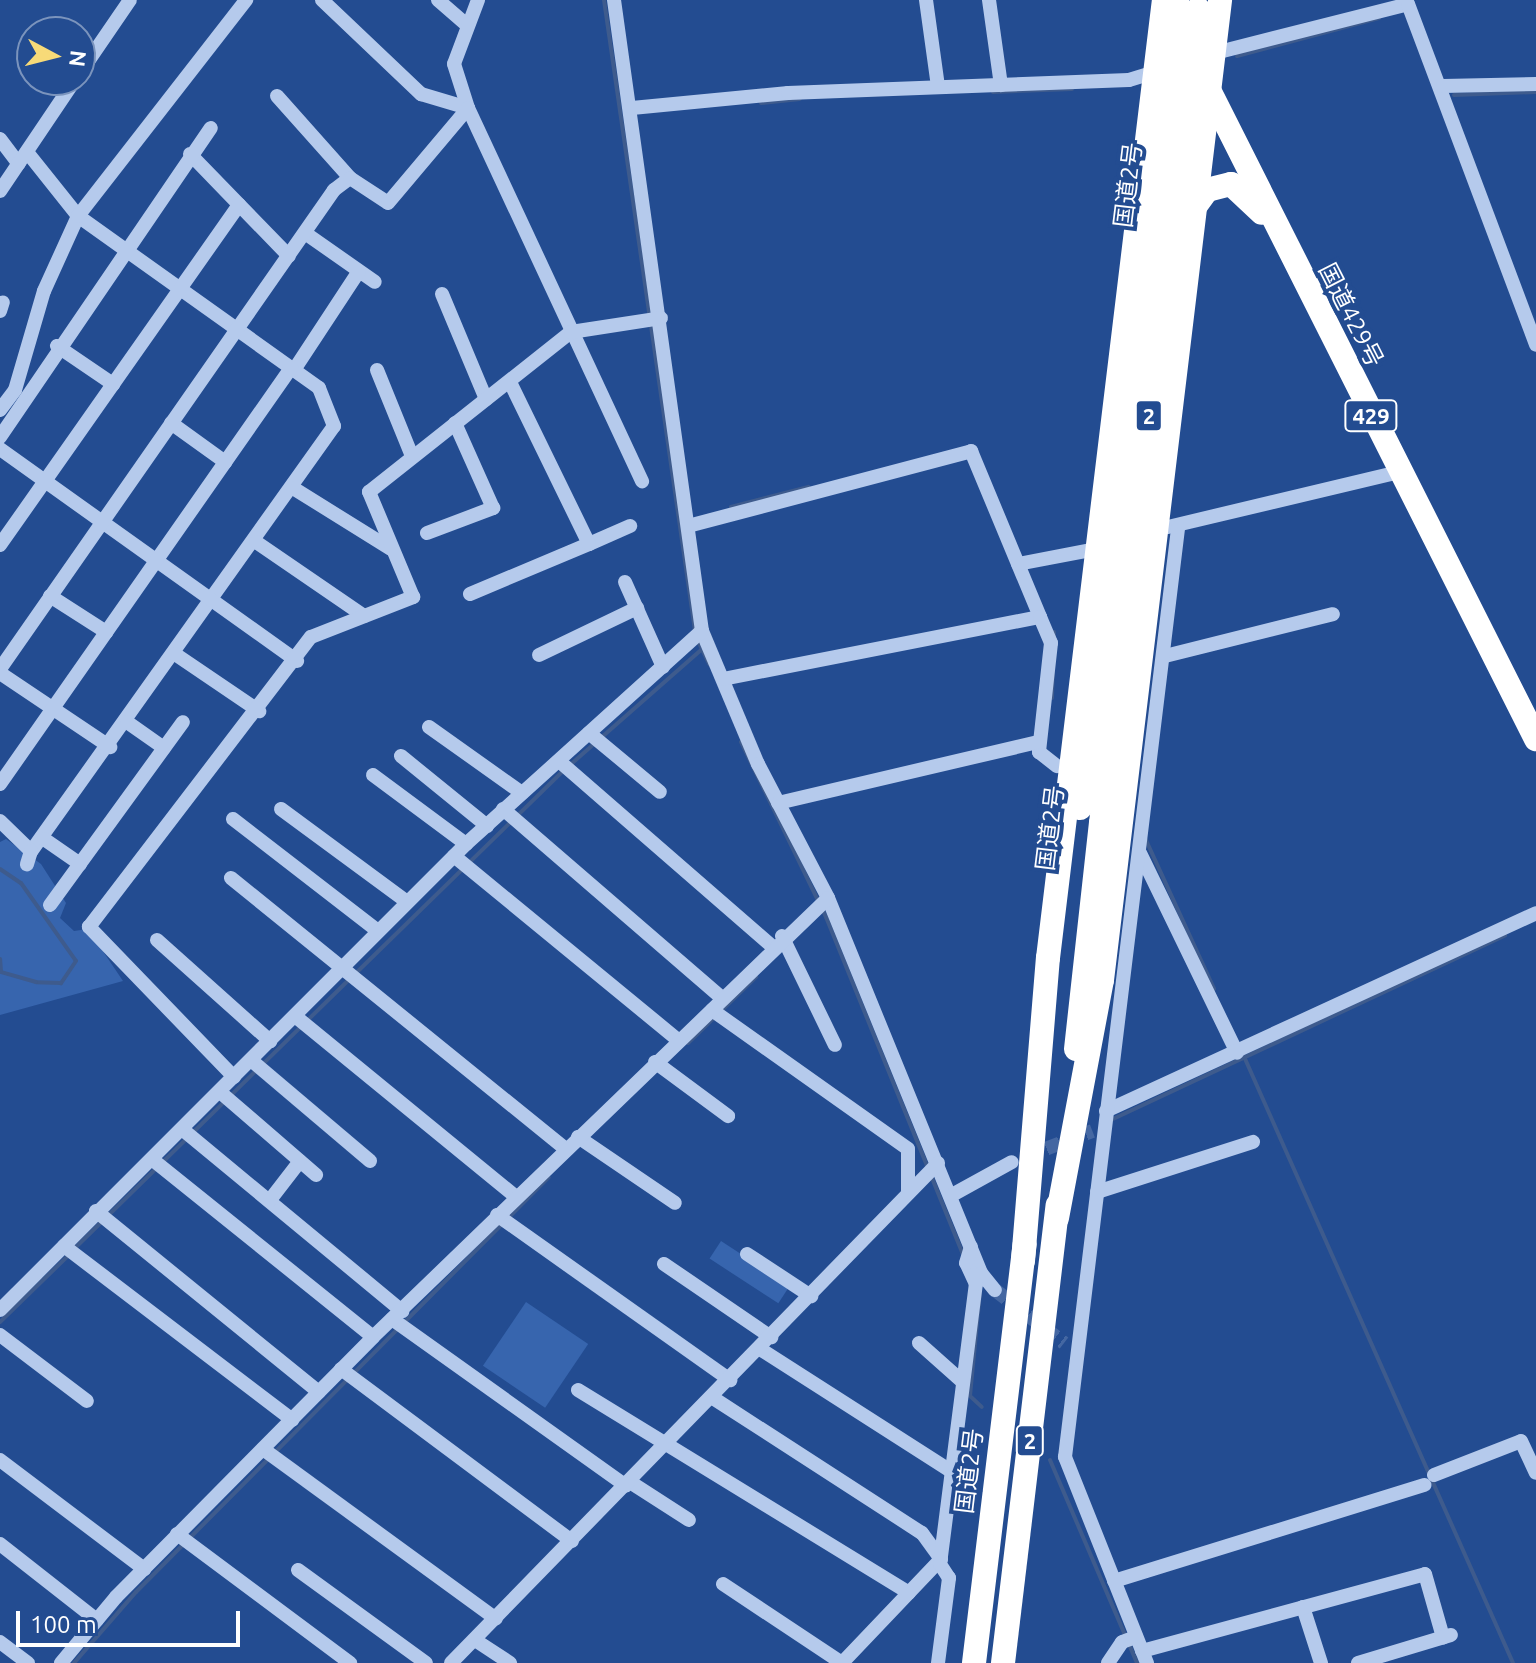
<!DOCTYPE html>
<meta charset="utf-8">
<style>
body{margin:0}
#map{position:relative;width:1536px;height:1663px;overflow:hidden;background:#234c91;font-family:Ubuntu,"Noto Sans JP",sans-serif}
div>[style]{position:absolute}
.green>*{inset:0;background:#3765ae;transform-origin:0 0}
.stream>*{height:4px;margin:-2px;padding:0 2px;transform-origin:2px;border-radius:2px;background:#3e5b8d}
.minor-tunnel>*{height:14px;margin-top:-7px;transform-origin:0;background:repeating-linear-gradient(90deg,#4467a2 0 14px,transparent 0 21px)}
.minor>*{height:14px;margin:-7px;padding:0 7px;transform-origin:7px;border-radius:7px;background:#b5caec}
.highway>*{height:24px;margin:-12px;padding:0 12px;transform-origin:12px;border-radius:12px;background:#fff}
.highway-bridge>*{height:24px;margin:-12px;padding:0 12px;transform-origin:12px;border-radius:12px;background:#fff}
span{translate:-50% -50%;white-space:nowrap;text-align:center;line-height:1.15;-webkit-text-stroke:8px #234c91;paint-order:stroke}
.shield-label span{padding:2px 6px;background:#234c91;border:2px solid;border-radius:6px;-webkit-text-stroke-width:0}
.shield-label{font-size:22px;color:#fff;font-weight:700}
.street-label{font-size:24px;color:#fff}
.north{position:absolute;left:16px;top:16px;width:80px;height:80px;box-sizing:border-box;background:#234c91;border:2px solid #7b94bd;border-radius:50%;rotate:97deg;font-size:22px;font-weight:700;line-height:32px;text-align:center;color:#fff}
.north::after{content:'';display:block;margin:auto;width:28px;height:36px;background:#f7da78;clip-path:polygon(50% 0,100% 100%,50% 72%,0 100%)}
.scale{position:absolute;left:16px;top:1611px;width:224px;height:36px;box-sizing:border-box;border:4px solid #fff;border-top:0;padding-left:10px;font-size:24px;line-height:28px;white-space:nowrap;color:#fff;-webkit-text-stroke:6px #234c91;paint-order:stroke}
</style>
<div id="map">
<div class="green">
<i style="clip-path:polygon(6px 839px,41px 864px,66px 903px,60px 918px,74px 931px,88px 929px,123px 981px,0 1015px,0 842px)"></i>
<i style="left:721px;top:1241px;width:82px;height:21px;rotate:33deg"></i>
<i style="left:526px;top:1302px;width:75px;height:77px;rotate:34deg"></i>
</div>
<div class="stream">
<i style="left:604px;top:0;width:638px;rotate:81.79deg"></i>
<i style="left:1237px;top:56px;width:147px;rotate:-15deg"></i>
<i style="left:993px;top:92px;width:79px;rotate:-2.2deg"></i>
<i style="left:1454px;top:95px;width:82px;rotate:-2.1deg"></i>
<i style="left:761px;top:103px;width:39px;rotate:-6deg"></i>
<i style="left:731px;top:507px;width:80px;rotate:-14.6deg"></i>
<i style="left:697px;top:639px;width:28px;rotate:64deg"></i>
<i style="left:1052px;top:698px;width:66px;rotate:-88.3deg"></i>
<i style="left:741px;top:742px;width:195px;rotate:64.1deg"></i>
<i style="left:826px;top:917px;width:365px;rotate:67.9deg"></i>
<i style="left:570px;top:765px;width:174px;rotate:-41.3deg"></i>
<i style="left:1145px;top:838px;width:166px;rotate:65.4deg"></i>
<i style="left:0;top:869px;width:25px;rotate:34deg"></i>
<i style="left:21px;top:883px;width:95px;rotate:54.8deg"></i>
<i style="left:76px;top:961px;width:27px;rotate:124deg"></i>
<i style="left:61px;top:983px;width:25px;rotate:-178deg"></i>
<i style="left:36px;top:982px;width:36px;rotate:-164deg"></i>
<i style="left:1px;top:972px;width:13px;rotate:-94deg"></i>
<i style="left:355px;top:974px;width:291px;rotate:-44.3deg"></i>
<i style="left:688px;top:1043px;width:95px;rotate:-44.1deg"></i>
<i style="left:1242px;top:1052px;width:668px;rotate:66.08deg"></i>
<i style="left:1113px;top:1119px;width:433px;rotate:-25.1deg"></i>
<i style="left:75px;top:1248px;width:383px;rotate:-44.4deg"></i>
<i style="left:980px;top:1292px;width:104px;rotate:95.5deg"></i>
<i style="left:970px;top:1396px;width:16px;rotate:43deg"></i>
<i style="left:0;top:1322px;width:96px;rotate:-44.2deg"></i>
<i style="left:1050px;top:1460px;width:221px;rotate:66.8deg"></i>
<i style="left:74px;top:1663px;width:94px;rotate:-48.9deg"></i>
<i style="left:136px;top:1592px;width:585px;rotate:-45.14deg"></i>
</div>
<div class="minor-tunnel">
<i style="left:1027px;top:1156px;width:70px;rotate:-21deg"></i>
<i style="left:995px;top:1290px;width:87px;rotate:37.5deg"></i>
</div>
<div class="minor">
<i style="left:322px;top:0;width:137px;rotate:43.5deg"></i>
<i style="left:421px;top:94px;width:49px;rotate:16.6deg"></i>
<i style="left:438px;top:0;width:37px;rotate:41deg"></i>
<i style="left:478px;top:0;width:68px;rotate:110.6deg"></i>
<i style="left:454px;top:64px;width:46px;rotate:72.3deg"></i>
<i style="left:468px;top:108px;width:412px;rotate:65deg"></i>
<i style="left:614px;top:0;width:637px;rotate:82.06deg"></i>
<i style="left:702px;top:631px;width:144px;rotate:67.2deg"></i>
<i style="left:758px;top:764px;width:151px;rotate:62.4deg"></i>
<i style="left:828px;top:898px;width:405px;rotate:67.8deg"></i>
<i style="left:981px;top:1273px;width:22px;rotate:51deg"></i>
<i style="left:926px;top:0;width:87px;rotate:82.1deg"></i>
<i style="left:989px;top:0;width:86px;rotate:82deg"></i>
<i style="left:1211px;top:54px;width:203px;rotate:-14.2deg"></i>
<i style="left:1408px;top:4px;width:364px;rotate:69.4deg"></i>
<i style="left:80px;top:73px;width:88px;rotate:-55.6deg"></i>
<i style="left:1443px;top:86px;width:93px;rotate:-1.2deg"></i>
<i style="left:277px;top:96px;width:110px;rotate:48.3deg"></i>
<i style="left:632px;top:108px;width:157px;rotate:-5.5deg"></i>
<i style="left:788px;top:93px;width:341px;rotate:-2.2deg"></i>
<i style="left:1129px;top:80px;width:34px;rotate:-17deg"></i>
<i style="left:0;top:139px;width:31px;rotate:53deg"></i>
<i style="left:27px;top:152px;width:82px;rotate:51.4deg"></i>
<i style="left:78px;top:216px;width:296px;rotate:35.5deg"></i>
<i style="left:319px;top:388px;width:41px;rotate:68.5deg"></i>
<i style="left:334px;top:426px;width:524px;rotate:125.45deg"></i>
<i style="left:190px;top:154px;width:142px;rotate:45.9deg"></i>
<i style="left:0;top:191px;width:134px;rotate:-56deg"></i>
<i style="left:305px;top:233px;width:85px;rotate:35deg"></i>
<i style="left:442px;top:294px;width:114px;rotate:67.3deg"></i>
<i style="left:0;top:311px;width:9px;rotate:-72deg"></i>
<i style="left:57px;top:346px;width:68px;rotate:34.2deg"></i>
<i style="left:294px;top:370px;width:118px;rotate:-56.7deg"></i>
<i style="left:377px;top:370px;width:93px;rotate:67.9deg"></i>
<i style="left:0;top:410px;width:25px;rotate:-53deg"></i>
<i style="left:15px;top:390px;width:103px;rotate:-73.7deg"></i>
<i style="left:44px;top:291px;width:82px;rotate:-65.6deg"></i>
<i style="left:78px;top:216px;width:274px;rotate:-52.1deg"></i>
<i style="left:171px;top:423px;width:67px;rotate:35.8deg"></i>
<i style="left:0;top:437px;width:374px;rotate:-55.7deg"></i>
<i style="left:0;top:449px;width:365px;rotate:35.5deg"></i>
<i style="left:293px;top:488px;width:115px;rotate:31.9deg"></i>
<i style="left:688px;top:526px;width:293px;rotate:-14.8deg"></i>
<i style="left:971px;top:451px;width:180px;rotate:67.4deg"></i>
<i style="left:1168px;top:527px;width:237px;rotate:-13.4deg"></i>
<i style="left:427px;top:533px;width:71px;rotate:-20.7deg"></i>
<i style="left:493px;top:508px;width:93px;rotate:-114.1deg"></i>
<i style="left:256px;top:542px;width:131px;rotate:34.4deg"></i>
<i style="left:589px;top:544px;width:45px;rotate:-23.7deg"></i>
<i style="left:0;top:545px;width:416px;rotate:-54.9deg"></i>
<i style="left:1018px;top:564px;width:79px;rotate:-10.9deg"></i>
<i style="left:625px;top:582px;width:93px;rotate:65.9deg"></i>
<i style="left:470px;top:594px;width:129px;rotate:-22.8deg"></i>
<i style="left:589px;top:544px;width:180px;rotate:-116deg"></i>
<i style="left:50px;top:596px;width:67px;rotate:32.7deg"></i>
<i style="left:175px;top:654px;width:102px;rotate:34.2deg"></i>
<i style="left:539px;top:655px;width:109px;rotate:-25.6deg"></i>
<i style="left:1165px;top:656px;width:173px;rotate:-14deg"></i>
<i style="left:0;top:669px;width:584px;rotate:-55.11deg"></i>
<i style="left:334px;top:190px;width:20px;rotate:-37deg"></i>
<i style="left:350px;top:178px;width:45px;rotate:33.3deg"></i>
<i style="left:388px;top:203px;width:124px;rotate:-49.9deg"></i>
<i style="left:0;top:673px;width:133px;rotate:33.9deg"></i>
<i style="left:723px;top:679px;width:323px;rotate:-11.1deg"></i>
<i style="left:1040px;top:617px;width:28px;rotate:67deg"></i>
<i style="left:1051px;top:643px;width:110px;rotate:96.3deg"></i>
<i style="left:1039px;top:752px;width:23px;rotate:38deg"></i>
<i style="left:127px;top:722px;width:45px;rotate:35.1deg"></i>
<i style="left:429px;top:727px;width:114px;rotate:35.4deg"></i>
<i style="left:589px;top:733px;width:92px;rotate:39.7deg"></i>
<i style="left:401px;top:756px;width:111px;rotate:39.1deg"></i>
<i style="left:559px;top:761px;width:282px;rotate:41deg"></i>
<i style="left:373px;top:775px;width:116px;rotate:36.6deg"></i>
<i style="left:0;top:784px;width:508px;rotate:-55.03deg"></i>
<i style="left:778px;top:803px;width:268px;rotate:-13.2deg"></i>
<i style="left:281px;top:809px;width:157px;rotate:36.4deg"></i>
<i style="left:503px;top:809px;width:289px;rotate:40.8deg"></i>
<i style="left:233px;top:819px;width:183px;rotate:37.7deg"></i>
<i style="left:0;top:821px;width:43px;rotate:44.1deg"></i>
<i style="left:31px;top:851px;width:14px;rotate:107deg"></i>
<i style="left:44px;top:839px;width:44px;rotate:34.8deg"></i>
<i style="left:1140px;top:853px;width:222px;rotate:64.1deg"></i>
<i style="left:454px;top:856px;width:290px;rotate:39.4deg"></i>
<i style="left:231px;top:878px;width:431px;rotate:39deg"></i>
<i style="left:50px;top:905px;width:226px;rotate:-54deg"></i>
<i style="left:782px;top:936px;width:121px;rotate:64.1deg"></i>
<i style="left:157px;top:940px;width:152px;rotate:41.8deg"></i>
<i style="left:712px;top:1010px;width:240px;rotate:35.3deg"></i>
<i style="left:908px;top:1149px;width:44px;rotate:90deg"></i>
<i style="left:295px;top:1016px;width:286px;rotate:39.3deg"></i>
<i style="left:251px;top:1060px;width:156px;rotate:40.3deg"></i>
<i style="left:655px;top:1062px;width:91px;rotate:36.5deg"></i>
<i style="left:234px;top:1077px;width:209px;rotate:-134deg"></i>
<i style="left:89px;top:927px;width:365px;rotate:-52.6deg"></i>
<i style="left:311px;top:637px;width:110px;rotate:-21.4deg"></i>
<i style="left:413px;top:597px;width:114px;rotate:-112.7deg"></i>
<i style="left:369px;top:492px;width:258px;rotate:-38.4deg"></i>
<i style="left:571px;top:332px;width:91px;rotate:-8.8deg"></i>
<i style="left:220px;top:1092px;width:127px;rotate:40.8deg"></i>
<i style="left:1106px;top:1111px;width:473px;rotate:-24.7deg"></i>
<i style="left:182px;top:1129px;width:286px;rotate:39.6deg"></i>
<i style="left:578px;top:1137px;width:117px;rotate:34.2deg"></i>
<i style="left:153px;top:1160px;width:282px;rotate:38.8deg"></i>
<i style="left:1097px;top:1192px;width:164px;rotate:-17.8deg"></i>
<i style="left:952px;top:1195px;width:68px;rotate:-28.8deg"></i>
<i style="left:270px;top:1200px;width:49px;rotate:-52.4deg"></i>
<i style="left:96px;top:1211px;width:287px;rotate:39.1deg"></i>
<i style="left:497px;top:1215px;width:286px;rotate:35.3deg"></i>
<i style="left:64px;top:1246px;width:287px;rotate:37.3deg"></i>
<i style="left:747px;top:1254px;width:77px;rotate:33.3deg"></i>
<i style="left:664px;top:1264px;width:130px;rotate:34.3deg"></i>
<i style="left:0;top:1310px;width:659px;rotate:-45deg"></i>
<i style="left:466px;top:844px;width:318px;rotate:-42.1deg"></i>
<i style="left:392px;top:1319px;width:287px;rotate:35.5deg"></i>
<i style="left:0;top:1335px;width:109px;rotate:37.2deg"></i>
<i style="left:919px;top:1343px;width:59px;rotate:41.6deg"></i>
<i style="left:760px;top:1349px;width:228px;rotate:32.6deg"></i>
<i style="left:341px;top:1369px;width:288px;rotate:36.7deg"></i>
<i style="left:578px;top:1390px;width:388px;rotate:31.5deg"></i>
<i style="left:713px;top:1398px;width:249px;rotate:32.9deg"></i>
<i style="left:922px;top:1533px;width:32px;rotate:54deg"></i>
<i style="left:941px;top:1559px;width:144px;rotate:133.6deg"></i>
<i style="left:263px;top:1449px;width:288px;rotate:36.1deg"></i>
<i style="left:0;top:1460px;width:181px;rotate:37.1deg"></i>
<i style="left:1434px;top:1475px;width:93px;rotate:-21.3deg"></i>
<i style="left:1521px;top:1441px;width:35px;rotate:65deg"></i>
<i style="left:630px;top:1482px;width:70px;rotate:32.8deg"></i>
<i style="left:177px;top:1534px;width:216px;rotate:36.7deg"></i>
<i style="left:0;top:1544px;width:123px;rotate:38.1deg"></i>
<i style="left:298px;top:1570px;width:158px;rotate:36deg"></i>
<i style="left:1114px;top:1581px;width:325px;rotate:-17.2deg"></i>
<i style="left:723px;top:1584px;width:143px;rotate:33.6deg"></i>
<i style="left:1303px;top:1607px;width:59px;rotate:72.2deg"></i>
<i style="left:475px;top:1640px;width:42px;rotate:33.3deg"></i>
<i style="left:0;top:1642px;width:35px;rotate:37deg"></i>
<i style="left:1142px;top:1651px;width:293px;rotate:-15.2deg"></i>
<i style="left:1425px;top:1574px;width:66px;rotate:74.1deg"></i>
<i style="left:61px;top:1663px;width:86px;rotate:-50.2deg"></i>
<i style="left:116px;top:1597px;width:366px;rotate:-45.3deg"></i>
<i style="left:373px;top:1337px;width:632px;rotate:-43.97deg"></i>
<i style="left:451px;top:1663px;width:698px;rotate:-45.75deg"></i>
<i style="left:938px;top:1663px;width:86px;rotate:-82.6deg"></i>
<i style="left:949px;top:1578px;width:17px;rotate:-123deg"></i>
<i style="left:940px;top:1564px;width:282px;rotate:-82.7deg"></i>
<i style="left:976px;top:1284px;width:23px;rotate:-115deg"></i>
<i style="left:966px;top:1263px;width:17px;rotate:-73deg"></i>
<i style="left:1108px;top:1663px;width:25px;rotate:-56deg"></i>
<i style="left:1122px;top:1642px;width:15px;rotate:-20deg"></i>
<i style="left:1147px;top:1663px;width:222px;rotate:-111.7deg"></i>
<i style="left:1065px;top:1457px;width:936px;rotate:-83.06deg"></i>
<i style="left:1358px;top:1663px;width:97px;rotate:-16.8deg"></i>
</div>
<div class="highway">
<i style="left:1209px;top:90px;width:727px;rotate:63.26deg"></i>
<i style="left:1197px;top:204px;width:17px;rotate:-54deg"></i>
<i style="left:1207px;top:190px;width:25px;rotate:-14deg"></i>
<i style="left:1231px;top:184px;width:42px;rotate:43.1deg"></i>
<i style="left:1076px;top:1049px;width:227px;rotate:-83.7deg"></i>
<i style="left:1057px;top:1218px;width:242px;rotate:-79.3deg"></i>
<i style="left:1102px;top:980px;width:987px;rotate:-83.13deg"></i>
<i style="left:1023px;top:1261px;width:304px;rotate:-85.3deg"></i>
<i style="left:1048px;top:958px;width:965px;rotate:-83.1deg"></i>
<i style="left:974px;top:1663px;width:422px;rotate:-83.1deg"></i>
<i style="left:1003px;top:1663px;width:461px;rotate:-83.2deg"></i>
</div>
<div class="highway-bridge">
<i style="left:1080px;top:808px;width:809px;rotate:-83.04deg"></i>
<i style="left:1101px;top:823px;width:820px;rotate:-83.2deg"></i>
</div>
<div class="shield-label">
<span style="left:1149px;top:416px">2</span>
<span style="left:1371px;top:416px">429</span>
<span style="left:1030px;top:1441px">2</span>
</div>
<div class="street-label">
<span style="left:1128px;top:185px;rotate:-83deg">国道2号</span>
<span style="left:1351px;top:315px;rotate:63deg">国道429号</span>
<span style="left:1050px;top:828px;rotate:-83deg">国道2号</span>
<span style="left:969px;top:1471px;rotate:-83deg">国道2号</span>
</div>
<div class="north">N</div>
<div class="scale">100 m</div>
</div>
